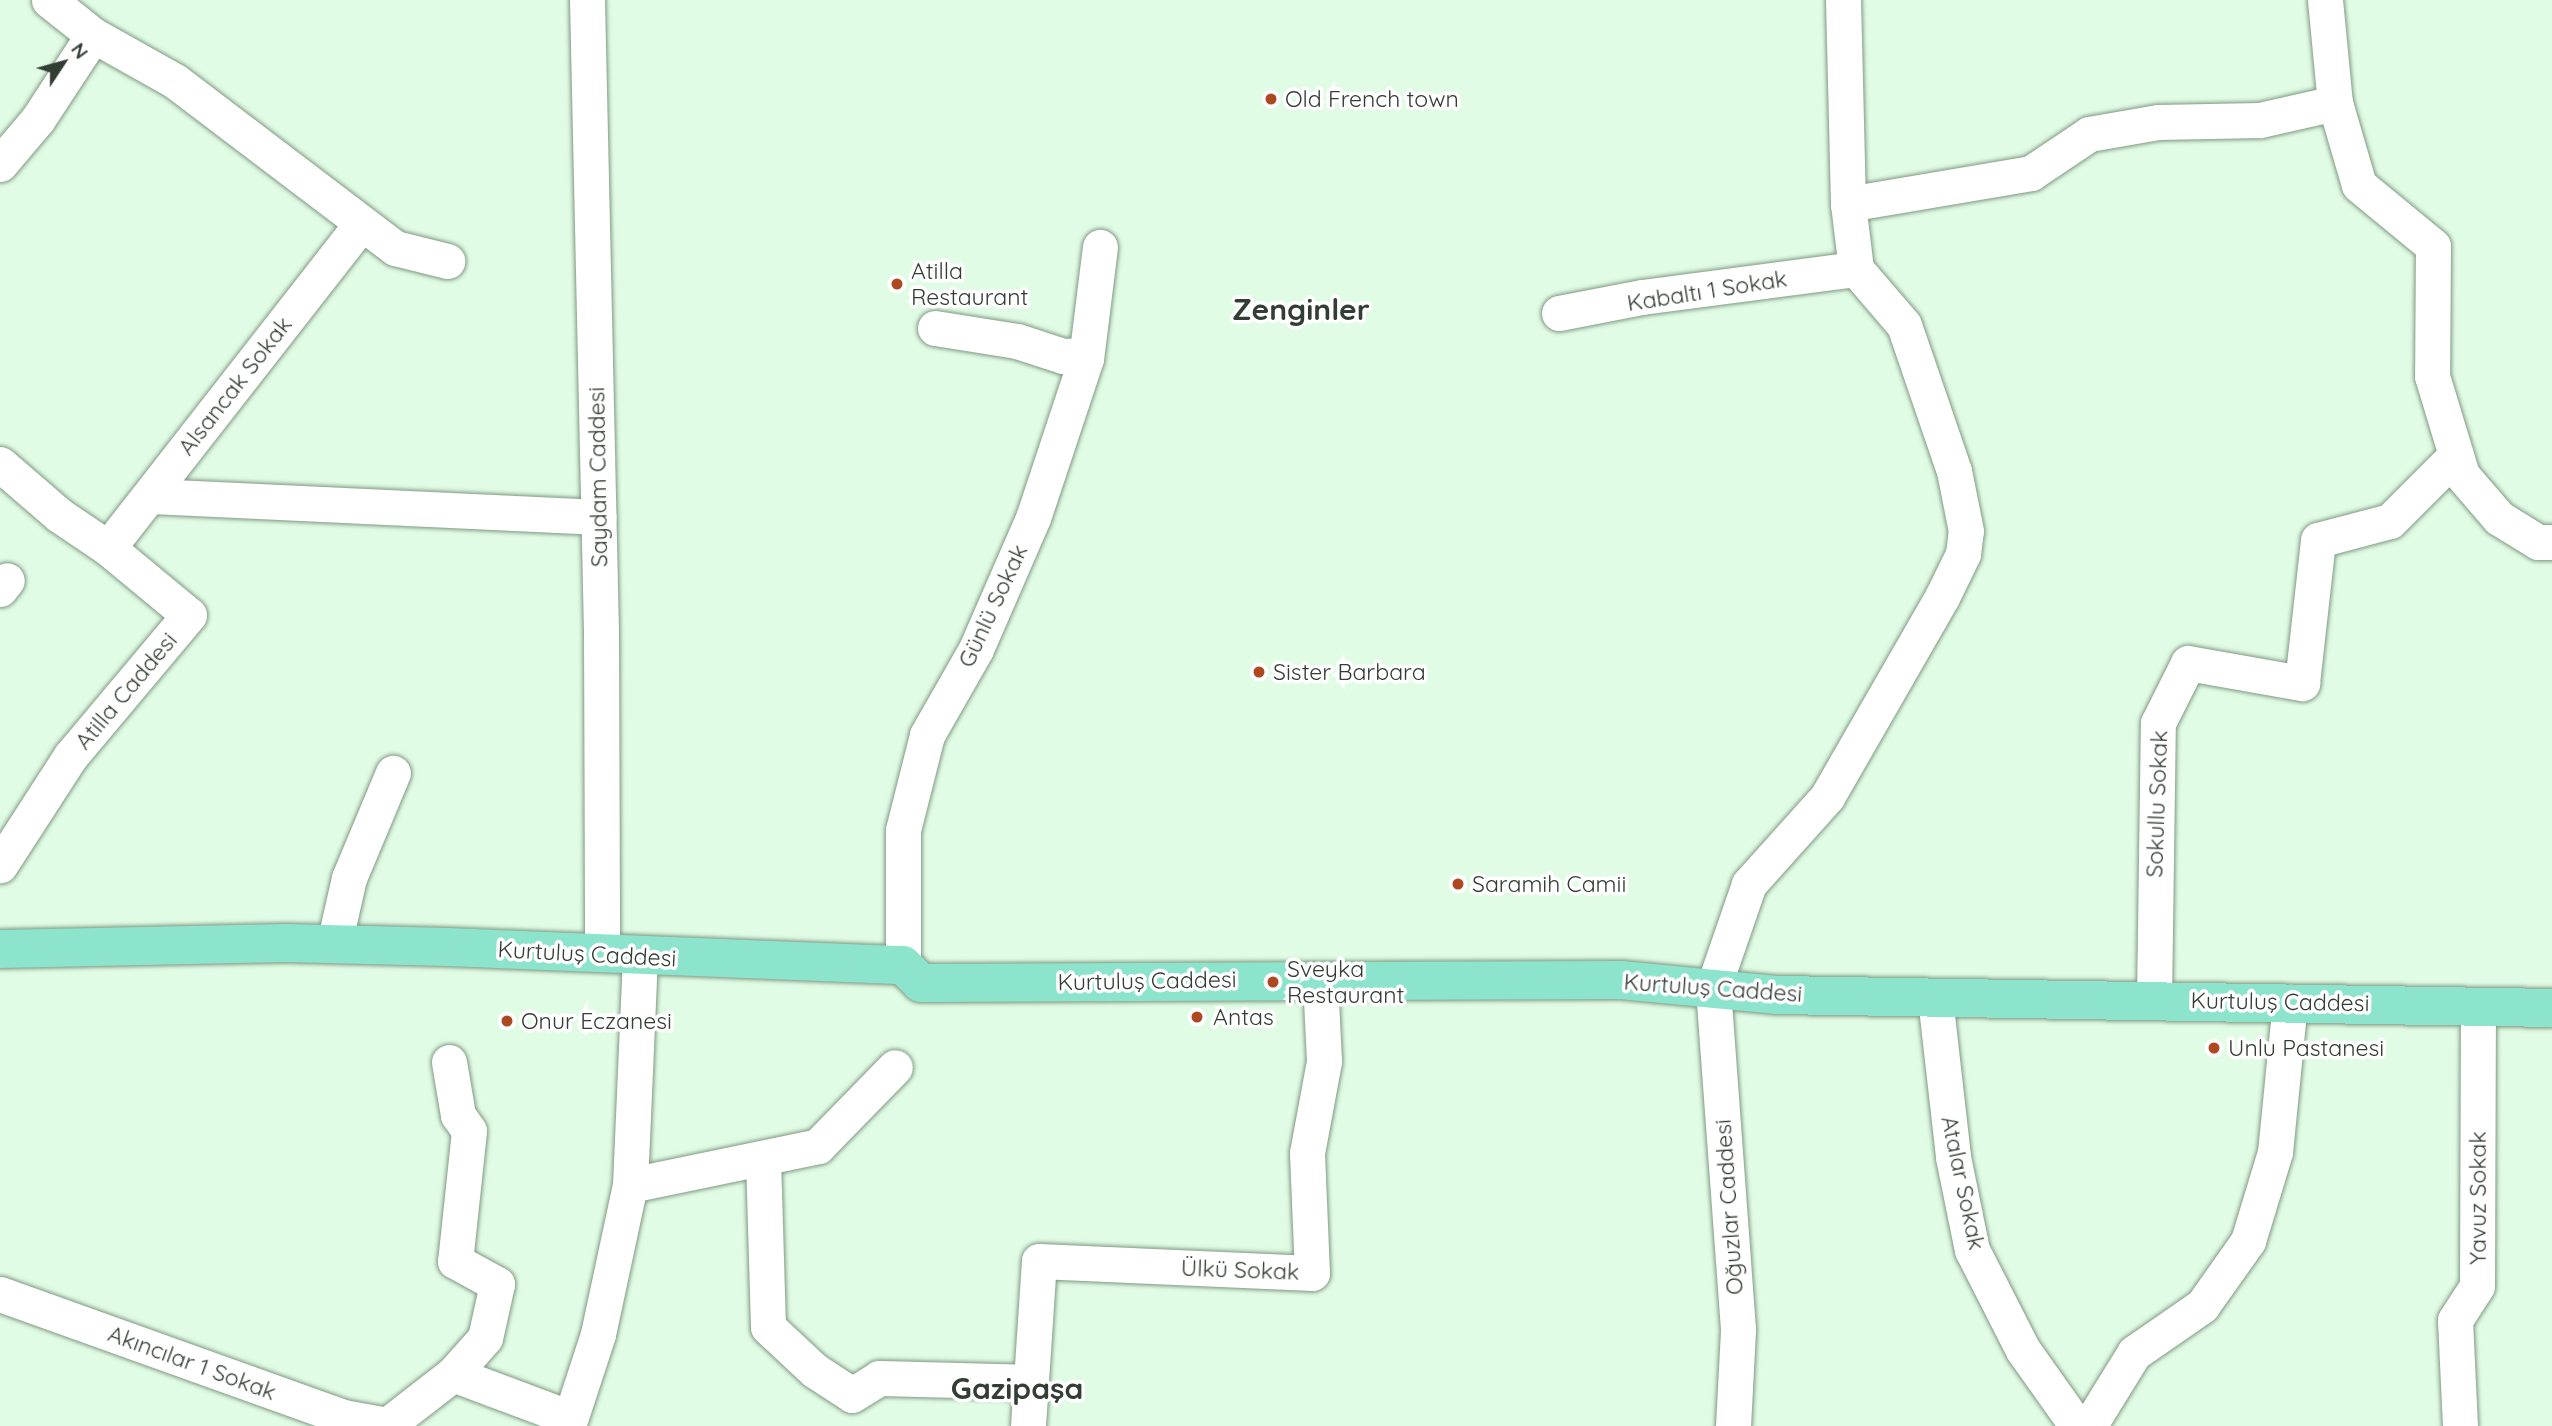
<!DOCTYPE html>
<meta charset="utf-8">
<style>
body{margin:0}
#map{position:relative;width:2552px;height:1426px;overflow:hidden;background:#e1fce5;font-family:Quicksand,sans-serif}
div>[style]{position:absolute}
.roads{filter:drop-shadow(0 0 2px #809983) drop-shadow(0 0 2px #809983)}
.minor>*{height:35px;margin:-17.5px;padding:0 17.5px;transform-origin:17.5px;border-radius:17.5px;background:#fff}
.primary>*{height:38px;margin:-19px;padding:0 19px;transform-origin:19px;border-radius:19px;background:#8ce4cd}
.dots>*{width:19px;height:19px;translate:-50% -50%;box-sizing:border-box;border:4px solid #fff;border-radius:50%}
span{translate:-50% -50%;white-space:nowrap;text-align:center;line-height:1.15;-webkit-text-stroke:7px #fff;paint-order:stroke}
.poi-label{font-size:23px;color:#323d34}
.left{translate:0 -50%;text-align:left}
.street-label{font-size:23px;color:#323d34}
.district-label{font-size:30px;color:#323d34;font-weight:700}
.north{position:absolute;left:28px;top:28px;width:70px;height:70px;-webkit-text-stroke:5px #fff;paint-order:stroke;rotate:54deg;font-size:19px;font-weight:700;line-height:28px;text-align:center;color:#323d34}
.north::after{content:'';display:block;margin:auto;width:24px;height:32px;background:#323d34;clip-path:polygon(50% 0,100% 100%,50% 72%,0 100%)}
</style>
<div id="map">
<div class="roads">
<div class="minor">
<i style="left:49px;top:0;width:56px;rotate:38.5deg"></i>
<i style="left:93px;top:35px;width:94px;rotate:29.3deg"></i>
<i style="left:175px;top:81px;width:276px;rotate:37.2deg"></i>
<i style="left:395px;top:248px;width:54px;rotate:14deg"></i>
<i style="left:587px;top:0;width:631px;rotate:88.73deg"></i>
<i style="left:601px;top:631px;width:323px;rotate:89.8deg"></i>
<i style="left:2325px;top:0;width:103px;rotate:84.5deg"></i>
<i style="left:2335px;top:103px;width:85px;rotate:73.7deg"></i>
<i style="left:2359px;top:185px;width:96px;rotate:39.5deg"></i>
<i style="left:2433px;top:246px;width:130px;rotate:90.4deg"></i>
<i style="left:2432px;top:376px;width:103px;rotate:73.1deg"></i>
<i style="left:2462px;top:475px;width:57px;rotate:49.3deg"></i>
<i style="left:2499px;top:518px;width:46px;rotate:31.6deg"></i>
<i style="left:2538px;top:542px;width:14px"></i>
<i style="left:0;top:164px;width:59px;rotate:-49.8deg"></i>
<i style="left:38px;top:119px;width:100px;rotate:-56.8deg"></i>
<i style="left:1848px;top:204px;width:186px;rotate:-9.6deg"></i>
<i style="left:2031px;top:173px;width:70px;rotate:-33.9deg"></i>
<i style="left:2089px;top:134px;width:70px;rotate:-9.9deg"></i>
<i style="left:2158px;top:122px;width:102px;rotate:-1.1deg"></i>
<i style="left:2260px;top:120px;width:77px;rotate:-12.8deg"></i>
<i style="left:1559px;top:313px;width:85px;rotate:-10.9deg"></i>
<i style="left:1642px;top:297px;width:216px;rotate:-7.5deg"></i>
<i style="left:935px;top:328px;width:83px;rotate:9deg"></i>
<i style="left:1017px;top:341px;width:48px;rotate:18.1deg"></i>
<i style="left:1063px;top:356px;width:21px;rotate:-3deg"></i>
<i style="left:0;top:464px;width:78px;rotate:40.8deg"></i>
<i style="left:59px;top:515px;width:59px;rotate:34deg"></i>
<i style="left:108px;top:548px;width:105px;rotate:39.6deg"></i>
<i style="left:189px;top:615px;width:185px;rotate:130deg"></i>
<i style="left:70px;top:757px;width:129px;rotate:122.9deg"></i>
<i style="left:153px;top:496px;width:446px;rotate:2.7deg"></i>
<i style="left:108px;top:548px;width:411px;rotate:-52deg"></i>
<i style="left:0;top:589px;width:11px;rotate:-52deg"></i>
<i style="left:334px;top:944px;width:68px;rotate:-77.2deg"></i>
<i style="left:349px;top:878px;width:114px;rotate:-67.3deg"></i>
<i style="left:903px;top:965px;width:135px;rotate:-90deg"></i>
<i style="left:903px;top:830px;width:98px;rotate:-75.8deg"></i>
<i style="left:927px;top:735px;width:99px;rotate:-60.3deg"></i>
<i style="left:976px;top:649px;width:143px;rotate:-66.5deg"></i>
<i style="left:1033px;top:518px;width:168px;rotate:-71.6deg"></i>
<i style="left:1086px;top:359px;width:113px;rotate:-82.9deg"></i>
<i style="left:1935px;top:998px;width:160px;rotate:83.5deg"></i>
<i style="left:1953px;top:1157px;width:95px;rotate:78.5deg"></i>
<i style="left:1972px;top:1250px;width:112px;rotate:63deg"></i>
<i style="left:2023px;top:1350px;width:93px;rotate:54.6deg"></i>
<i style="left:2154px;top:1001px;width:278px;rotate:-89.2deg"></i>
<i style="left:2158px;top:723px;width:67px;rotate:-63.4deg"></i>
<i style="left:2188px;top:663px;width:116px;rotate:10deg"></i>
<i style="left:2302px;top:683px;width:144px;rotate:-83.6deg"></i>
<i style="left:2318px;top:540px;width:74px;rotate:-14.8deg"></i>
<i style="left:2390px;top:521px;width:93px;rotate:-45deg"></i>
<i style="left:449px;top:1062px;width:54px;rotate:80.4deg"></i>
<i style="left:458px;top:1115px;width:19px;rotate:55deg"></i>
<i style="left:469px;top:1131px;width:131px;rotate:96.1deg"></i>
<i style="left:455px;top:1261px;width:48px;rotate:28.7deg"></i>
<i style="left:497px;top:1284px;width:55px;rotate:102.5deg"></i>
<i style="left:485px;top:1338px;width:48px;rotate:131.6deg"></i>
<i style="left:763px;top:1158px;width:169px;rotate:88.3deg"></i>
<i style="left:768px;top:1327px;width:63px;rotate:43.1deg"></i>
<i style="left:814px;top:1370px;width:45px;rotate:33.3deg"></i>
<i style="left:852px;top:1395px;width:32px;rotate:-32deg"></i>
<i style="left:879px;top:1378px;width:149px;rotate:1.5deg"></i>
<i style="left:630px;top:1185px;width:192px;rotate:-11.7deg"></i>
<i style="left:818px;top:1146px;width:110px;rotate:-45.7deg"></i>
<i style="left:0;top:1294px;width:364px;rotate:19.7deg"></i>
<i style="left:343px;top:1417px;width:45px;rotate:10.3deg"></i>
<i style="left:386px;top:1426px;width:85px;rotate:-37.8deg"></i>
<i style="left:453px;top:1374px;width:125px;rotate:20.6deg"></i>
<i style="left:568px;top:1426px;width:97px;rotate:-71.9deg"></i>
<i style="left:598px;top:1334px;width:152px;rotate:-77.9deg"></i>
<i style="left:630px;top:1185px;width:227px;rotate:-87.5deg"></i>
<i style="left:1028px;top:1426px;width:165px;rotate:-86.2deg"></i>
<i style="left:1039px;top:1261px;width:273px;rotate:2.5deg"></i>
<i style="left:1312px;top:1273px;width:120px;rotate:-92.4deg"></i>
<i style="left:1307px;top:1153px;width:94px;rotate:-79.5deg"></i>
<i style="left:1324px;top:1061px;width:81px;rotate:-92.8deg"></i>
<i style="left:1733px;top:1426px;width:97px;rotate:-87deg"></i>
<i style="left:1738px;top:1329px;width:342px;rotate:-94.2deg"></i>
<i style="left:1713px;top:988px;width:110px;rotate:-70.9deg"></i>
<i style="left:1749px;top:884px;width:117px;rotate:-48.1deg"></i>
<i style="left:1827px;top:797px;width:231px;rotate:-60.1deg"></i>
<i style="left:1942px;top:597px;width:48px;rotate:-64deg"></i>
<i style="left:1963px;top:554px;width:23px;rotate:-83deg"></i>
<i style="left:1966px;top:531px;width:61px;rotate:-101.3deg"></i>
<i style="left:1954px;top:471px;width:154px;rotate:-108.9deg"></i>
<i style="left:1904px;top:325px;width:74px;rotate:-130.6deg"></i>
<i style="left:1856px;top:269px;width:65px;rotate:-97deg"></i>
<i style="left:1848px;top:204px;width:204px;rotate:-91.4deg"></i>
<i style="left:2089px;top:1426px;width:86px;rotate:-58.3deg"></i>
<i style="left:2134px;top:1353px;width:83px;rotate:-34.7deg"></i>
<i style="left:2202px;top:1306px;width:80px;rotate:-54.7deg"></i>
<i style="left:2248px;top:1241px;width:93px;rotate:-73.1deg"></i>
<i style="left:2275px;top:1152px;width:151px;rotate:-84.3deg"></i>
<i style="left:2460px;top:1426px;width:106px;rotate:-92.7deg"></i>
<i style="left:2455px;top:1320px;width:40px;rotate:-57.1deg"></i>
<i style="left:2477px;top:1286px;width:281px;rotate:-89.8deg"></i>
</div>
<div class="primary">
<i style="left:0;top:949px;width:286px;rotate:-1.2deg"></i>
<i style="left:286px;top:943px;width:162px;rotate:1.4deg"></i>
<i style="left:448px;top:947px;width:455px;rotate:2.3deg"></i>
<i style="left:903px;top:965px;width:25px;rotate:45deg"></i>
<i style="left:921px;top:983px;width:700px;rotate:-0.25deg"></i>
<i style="left:1621px;top:980px;width:158px;rotate:5.5deg"></i>
<i style="left:1778px;top:995px;width:774px;rotate:0.96deg"></i>
</div>
</div>
<div class="dots">
<i style="left:1271px;top:99px;background:#ae4821"></i>
<i style="left:897px;top:284px;background:#ae4821"></i>
<i style="left:1259px;top:672px;background:#ae4821"></i>
<i style="left:1458px;top:884px;background:#ae4821"></i>
<i style="left:1273px;top:982px;background:#ae4821"></i>
<i style="left:1197px;top:1017px;background:#ae4821"></i>
<i style="left:507px;top:1021px;background:#ae4821"></i>
<i style="left:2214px;top:1048px;background:#ae4821"></i>
</div>
<div class="poi-label">
<span class="left" style="left:1285px;top:99px">Old French town</span>
<span class="left" style="left:911px;top:284px">Atilla<br>Restaurant</span>
<span class="left" style="left:1273px;top:672px">Sister Barbara</span>
<span class="left" style="left:1472px;top:884px">Saramih Camii</span>
<span class="left" style="left:1287px;top:982px">Sveyka<br>Restaurant</span>
<span class="left" style="left:1213px;top:1017px">Antas</span>
<span class="left" style="left:521px;top:1021px">Onur Eczanesi</span>
<span class="left" style="left:2228px;top:1048px">Unlu Pastanesi</span>
</div>
<div class="street-label">
<span style="left:1707px;top:291px;rotate:-9deg">Kabaltı 1 Sokak</span>
<span style="left:235px;top:386px;rotate:-52deg">Alsancak Sokak</span>
<span style="left:598px;top:477px;rotate:-91deg">Saydam Caddesi</span>
<span style="left:993px;top:606px;rotate:-65deg">Günlü Sokak</span>
<span style="left:126px;top:691px;rotate:-50deg">Atilla Caddesi</span>
<span style="left:2157px;top:804px;rotate:-88deg">Sokullu Sokak</span>
<span style="left:587px;top:954px;rotate:3deg">Kurtuluş Caddesi</span>
<span style="left:1147px;top:981px;rotate:-1deg">Kurtuluş Caddesi</span>
<span style="left:1713px;top:988px;rotate:4deg">Kurtuluş Caddesi</span>
<span style="left:2280px;top:1002px;rotate:1deg">Kurtuluş Caddesi</span>
<span style="left:1963px;top:1183px;rotate:78deg">Atalar Sokak</span>
<span style="left:2478px;top:1198px;rotate:-90deg">Yavuz Sokak</span>
<span style="left:1729px;top:1207px;rotate:-94deg">Oğuzlar Caddesi</span>
<span style="left:1240px;top:1270px;rotate:2deg">Ülkü Sokak</span>
<span style="left:192px;top:1363px;rotate:20deg">Akıncılar 1 Sokak</span>
</div>
<div class="district-label">
<span style="left:1301px;top:309px">Zenginler</span>
<span style="left:1017px;top:1388px">Gazipaşa</span>
</div>
<div class="north">N</div>
</div>
